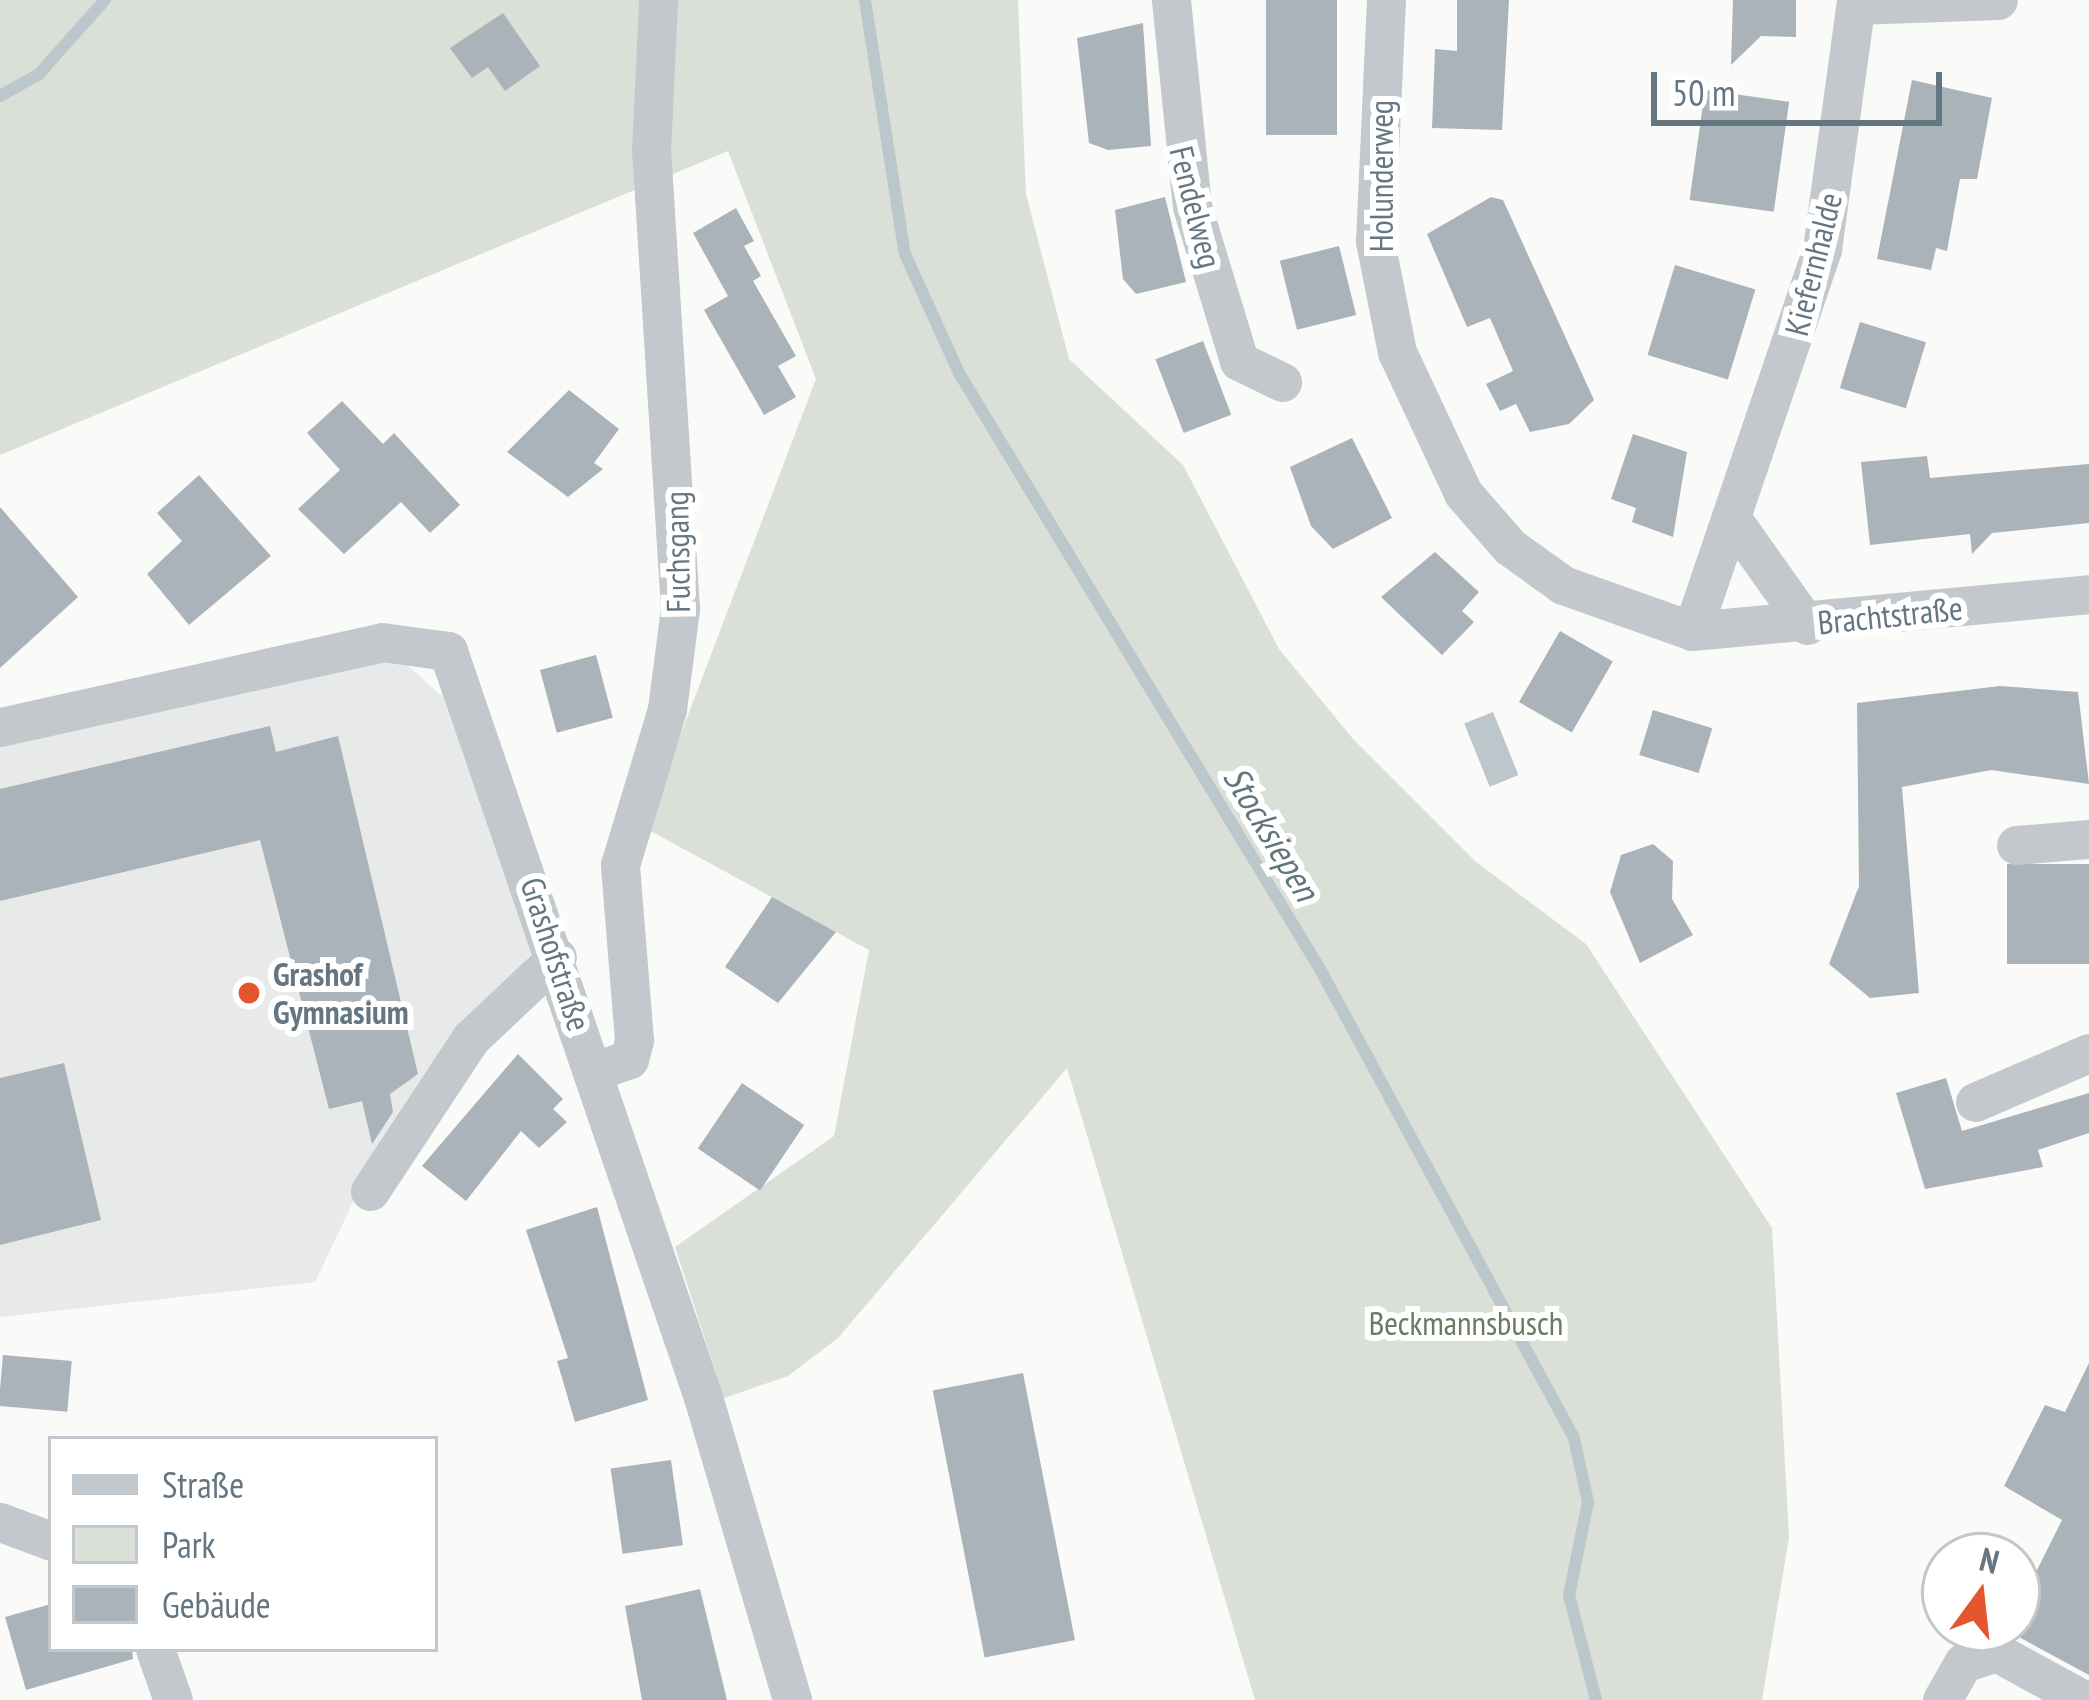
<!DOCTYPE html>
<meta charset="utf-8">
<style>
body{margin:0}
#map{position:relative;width:2089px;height:1700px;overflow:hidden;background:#fafaf8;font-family:"PT Sans Narrow",sans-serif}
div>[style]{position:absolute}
.built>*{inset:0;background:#e8e9e9}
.green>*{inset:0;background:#dadfd7}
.water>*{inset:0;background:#bbc7cb;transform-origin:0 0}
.stream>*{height:12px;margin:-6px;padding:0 6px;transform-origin:6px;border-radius:6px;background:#bbc7cb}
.building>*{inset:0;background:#aab3b9;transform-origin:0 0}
.minor>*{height:39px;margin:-19.5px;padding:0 19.5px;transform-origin:19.5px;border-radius:19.5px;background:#c3c8cc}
.dots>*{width:33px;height:33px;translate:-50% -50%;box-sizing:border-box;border:6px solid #fff;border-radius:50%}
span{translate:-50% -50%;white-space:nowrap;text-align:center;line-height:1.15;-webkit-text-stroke:12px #fff;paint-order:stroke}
.street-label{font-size:33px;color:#657683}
.poi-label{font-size:33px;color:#657683;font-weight:700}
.left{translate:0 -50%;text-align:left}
.park-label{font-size:33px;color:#687a64}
.water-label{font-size:36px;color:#60757c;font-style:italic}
.legend{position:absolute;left:48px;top:1436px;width:390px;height:216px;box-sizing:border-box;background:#fff;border:3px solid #c1c8cd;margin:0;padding:15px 21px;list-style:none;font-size:36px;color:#657683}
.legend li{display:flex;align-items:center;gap:24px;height:60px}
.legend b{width:60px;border:3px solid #c1c8cd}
.north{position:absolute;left:1921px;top:1532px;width:120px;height:120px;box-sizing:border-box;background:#fff;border:3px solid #c1c8cd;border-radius:50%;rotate:15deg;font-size:33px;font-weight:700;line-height:48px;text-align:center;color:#657683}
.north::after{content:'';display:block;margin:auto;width:42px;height:54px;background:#e4572e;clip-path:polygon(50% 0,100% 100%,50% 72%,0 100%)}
.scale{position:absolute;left:1651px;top:72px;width:291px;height:54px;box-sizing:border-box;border:6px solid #657683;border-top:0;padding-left:15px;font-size:36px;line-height:42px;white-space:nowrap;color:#657683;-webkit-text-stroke:9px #fff;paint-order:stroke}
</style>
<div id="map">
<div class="built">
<i style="clip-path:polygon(396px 655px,443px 697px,531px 954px,356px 1196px,315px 1282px,0 1317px,0 739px)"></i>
</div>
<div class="green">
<i style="clip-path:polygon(0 0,1018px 0,1026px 194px,1069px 359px,1183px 465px,1279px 649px,1353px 739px,1476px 862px,1586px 944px,1772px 1228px,1789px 1537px,1762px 1700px,1255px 1700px,1067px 1068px,838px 1338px,788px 1376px,724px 1398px,675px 1247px,834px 1136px,869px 950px,645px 828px,816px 379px,728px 151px,0 455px)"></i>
</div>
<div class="water">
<i style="left:1493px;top:712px;width:68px;height:31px;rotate:68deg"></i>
</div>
<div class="stream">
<i style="left:865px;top:0;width:257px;rotate:81.1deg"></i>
<i style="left:905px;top:254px;width:131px;rotate:65.6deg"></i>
<i style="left:959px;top:373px;width:697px;rotate:58.8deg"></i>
<i style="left:1320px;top:969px;width:533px;rotate:61.56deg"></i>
<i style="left:1574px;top:1438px;width:66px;rotate:77.7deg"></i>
<i style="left:1588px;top:1502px;width:95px;rotate:101.5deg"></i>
<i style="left:1569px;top:1595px;width:108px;rotate:75.6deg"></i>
<i style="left:0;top:96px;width:45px;rotate:-29.4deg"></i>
<i style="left:39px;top:74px;width:99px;rotate:-48.3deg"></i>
</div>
<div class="building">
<i style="left:1266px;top:0;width:71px;height:135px"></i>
<i style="clip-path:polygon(1457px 0,1509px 0,1502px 130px,1432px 128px,1435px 49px,1457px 51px)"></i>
<i style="clip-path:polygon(1733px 0,1796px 0,1796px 37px,1761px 36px,1731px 65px)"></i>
<i style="clip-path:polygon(503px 13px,540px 66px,505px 91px,488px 67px,472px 78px,450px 48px)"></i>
<i style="clip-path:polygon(1143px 23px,1151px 146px,1108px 150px,1089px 143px,1077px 38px)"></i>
<i style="clip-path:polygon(1912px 80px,1992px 98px,1977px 179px,1960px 179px,1947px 251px,1936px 248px,1931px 270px,1877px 259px)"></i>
<i style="left:1705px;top:90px;width:85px;height:111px;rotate:8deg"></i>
<i style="clip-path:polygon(1165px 197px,1186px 282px,1136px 294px,1123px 279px,1115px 210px)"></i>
<i style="clip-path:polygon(1491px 197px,1503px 200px,1594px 400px,1569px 424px,1530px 432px,1516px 404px,1500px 411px,1486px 384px,1513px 371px,1490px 318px,1467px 327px,1427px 234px)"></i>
<i style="clip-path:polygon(736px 208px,754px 241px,744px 246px,761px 276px,753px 281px,796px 356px,778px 366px,796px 397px,764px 415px,704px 310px,728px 296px,693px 233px)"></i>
<i style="left:1339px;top:246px;width:71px;height:61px;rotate:76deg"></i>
<i style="left:1675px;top:265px;width:84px;height:94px;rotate:17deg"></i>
<i style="left:1860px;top:322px;width:69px;height:69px;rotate:17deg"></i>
<i style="left:1203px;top:341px;width:79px;height:51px;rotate:69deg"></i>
<i style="clip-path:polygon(569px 390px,619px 429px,594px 463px,603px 469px,568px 497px,507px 452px)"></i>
<i style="clip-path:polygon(342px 401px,383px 444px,394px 433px,460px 505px,430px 533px,401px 502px,344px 554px,298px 509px,340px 470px,307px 433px)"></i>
<i style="clip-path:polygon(1633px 434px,1687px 452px,1673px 537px,1632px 522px,1636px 508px,1611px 499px)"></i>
<i style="clip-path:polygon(1352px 438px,1392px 518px,1333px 549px,1311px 526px,1290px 467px)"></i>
<i style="clip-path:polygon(1927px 456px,1930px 478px,2089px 464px,2089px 523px,1992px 533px,1972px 554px,1970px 534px,1870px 545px,1861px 462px)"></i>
<i style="clip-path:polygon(199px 475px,271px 556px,189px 625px,147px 574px,182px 541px,157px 513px)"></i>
<i style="clip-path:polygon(0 507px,78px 597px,0 668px)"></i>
<i style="clip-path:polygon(1435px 552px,1479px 592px,1462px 611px,1474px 622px,1442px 655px,1381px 597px)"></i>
<i style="left:1560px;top:631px;width:61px;height:82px;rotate:30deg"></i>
<i style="left:596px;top:655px;width:65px;height:58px;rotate:75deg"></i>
<i style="clip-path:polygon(2000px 686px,2078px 692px,2089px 784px,1991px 770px,1902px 787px,1919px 993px,1870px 998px,1829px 964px,1859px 886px,1857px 703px)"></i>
<i style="left:1653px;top:710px;width:62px;height:47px;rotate:17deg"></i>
<i style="clip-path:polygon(270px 726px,276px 752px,338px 736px,418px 1074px,390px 1094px,393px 1112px,372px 1144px,362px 1101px,329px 1109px,260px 840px,0 901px,0 789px)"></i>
<i style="clip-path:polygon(1653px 844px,1673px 861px,1672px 899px,1693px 935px,1640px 963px,1610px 892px,1621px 855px)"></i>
<i style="left:2089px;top:864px;width:100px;height:82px;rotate:90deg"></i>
<i style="clip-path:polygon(772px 897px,836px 932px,778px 1003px,725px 967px)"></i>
<i style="clip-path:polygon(518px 1054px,563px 1099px,553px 1109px,567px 1122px,539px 1148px,521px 1131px,466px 1201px,422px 1166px)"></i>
<i style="clip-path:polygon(64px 1063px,101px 1220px,0 1245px,0 1078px)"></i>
<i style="clip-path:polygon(1946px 1078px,1962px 1131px,2089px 1093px,2089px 1133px,2038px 1150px,2043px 1167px,1925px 1189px,1896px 1093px)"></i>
<i style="left:742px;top:1083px;width:75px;height:79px;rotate:34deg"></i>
<i style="clip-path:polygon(597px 1207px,648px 1400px,575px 1422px,557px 1361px,568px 1358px,526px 1230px)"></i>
<i style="left:3px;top:1355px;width:69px;height:51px;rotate:5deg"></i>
<i style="clip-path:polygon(2089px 1363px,2089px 1675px,2017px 1636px,2017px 1578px,2030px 1584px,2062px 1520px,2004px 1486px,2045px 1405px,2065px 1412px)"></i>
<i style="left:1023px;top:1373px;width:272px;height:92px;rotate:79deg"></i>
<i style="left:671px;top:1460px;width:86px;height:61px;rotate:82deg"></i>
<i style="clip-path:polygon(700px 1589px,727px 1700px,642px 1700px,625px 1606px)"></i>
<i style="clip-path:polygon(51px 1604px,51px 1649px,132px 1649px,133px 1659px,26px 1690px,5px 1617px)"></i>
</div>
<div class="minor">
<i style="left:1171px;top:0;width:207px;rotate:84.2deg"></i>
<i style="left:1192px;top:206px;width:162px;rotate:73.1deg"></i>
<i style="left:1239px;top:361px;width:48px;rotate:26deg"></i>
<i style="left:1386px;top:0;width:241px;rotate:92.6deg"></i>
<i style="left:1375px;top:241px;width:113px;rotate:78.8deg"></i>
<i style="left:1397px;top:352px;width:156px;rotate:64.9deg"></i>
<i style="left:1463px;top:493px;width:72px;rotate:49deg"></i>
<i style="left:1510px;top:547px;width:65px;rotate:35.6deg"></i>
<i style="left:1563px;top:585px;width:137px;rotate:19.6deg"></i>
<i style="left:1692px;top:631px;width:399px;rotate:-5.3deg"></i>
<i style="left:1856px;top:5px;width:142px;rotate:-2deg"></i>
<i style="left:1732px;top:519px;width:130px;rotate:54.7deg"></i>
<i style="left:1692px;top:631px;width:404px;rotate:-71.2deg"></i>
<i style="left:1822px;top:249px;width:251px;rotate:-82.2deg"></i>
<i style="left:0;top:727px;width:391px;rotate:-12.5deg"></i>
<i style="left:382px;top:642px;width:67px;rotate:7.8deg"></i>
<i style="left:448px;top:651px;width:788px;rotate:71.13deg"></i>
<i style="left:703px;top:1397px;width:316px;rotate:73.6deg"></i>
<i style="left:2016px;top:845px;width:73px;rotate:-4.7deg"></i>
<i style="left:595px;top:1071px;width:36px;rotate:-19deg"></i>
<i style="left:629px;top:1059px;width:20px;rotate:-75deg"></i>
<i style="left:634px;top:1040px;width:176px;rotate:-94.6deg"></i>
<i style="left:620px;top:865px;width:163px;rotate:-73.2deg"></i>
<i style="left:667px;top:709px;width:101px;rotate:-82.6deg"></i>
<i style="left:680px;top:609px;width:459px;rotate:-93.6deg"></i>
<i style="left:651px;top:151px;width:151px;rotate:-87.3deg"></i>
<i style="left:1975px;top:1102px;width:124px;rotate:-23.3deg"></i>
<i style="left:370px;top:1191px;width:183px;rotate:-56.6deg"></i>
<i style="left:471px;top:1038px;width:118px;rotate:-43.3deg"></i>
<i style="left:0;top:1522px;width:54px;rotate:20.4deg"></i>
<i style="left:155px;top:1649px;width:54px;rotate:70.6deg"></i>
<i style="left:1942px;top:1700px;width:43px;rotate:-60.4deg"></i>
<i style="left:1963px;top:1663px;width:35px;rotate:-18deg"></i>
<i style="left:1996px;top:1652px;width:100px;rotate:28.6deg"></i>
</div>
<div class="dots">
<i style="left:249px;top:993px;background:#e4572e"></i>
</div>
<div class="street-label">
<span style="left:1381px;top:176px;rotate:-90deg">Holunderweg</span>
<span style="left:1196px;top:207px;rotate:76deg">Fendelweg</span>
<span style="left:1813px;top:264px;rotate:-76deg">Kiefernhalde</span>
<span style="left:677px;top:552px;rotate:-91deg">Fuchsgang</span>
<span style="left:1890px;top:615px;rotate:-6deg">Brachtstraße</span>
<span style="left:556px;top:954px;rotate:72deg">Grashofstraße</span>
</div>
<div class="poi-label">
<span class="left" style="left:273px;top:993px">Grashof<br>Gymnasium</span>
</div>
<div class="park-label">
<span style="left:1466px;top:1323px">Beckmannsbusch</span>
</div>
<div class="water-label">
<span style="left:1272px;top:833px;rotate:59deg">Stocksiepen</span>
</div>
<ul class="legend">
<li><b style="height:15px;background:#c3c8cc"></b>Straße</li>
<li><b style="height:33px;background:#dadfd7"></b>Park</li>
<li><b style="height:33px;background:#aab3b9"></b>Gebäude</li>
</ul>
<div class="north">N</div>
<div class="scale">50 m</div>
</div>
